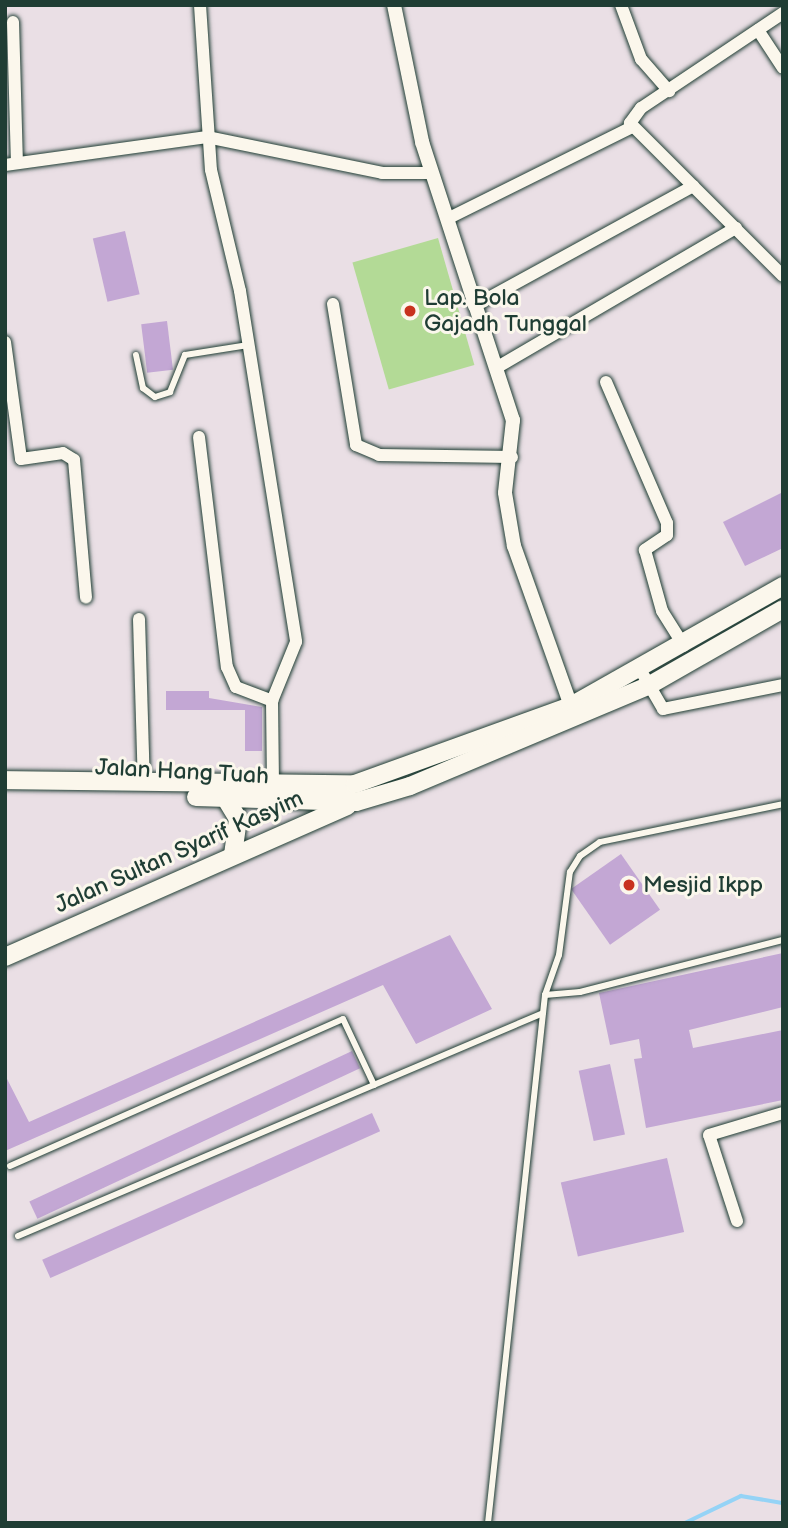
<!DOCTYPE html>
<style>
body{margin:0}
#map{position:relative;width:788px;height:1528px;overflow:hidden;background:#eadfe5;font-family:"Balsamiq Sans",sans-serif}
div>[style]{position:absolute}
.green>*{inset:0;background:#b3da96;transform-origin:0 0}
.stream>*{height:3.5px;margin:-1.75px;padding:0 1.75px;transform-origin:1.75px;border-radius:1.75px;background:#95d3f6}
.building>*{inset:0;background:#c3a7d4;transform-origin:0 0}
.roads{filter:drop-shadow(0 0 2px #1f3d34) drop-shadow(0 0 2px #1f3d34)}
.service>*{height:6px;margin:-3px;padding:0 3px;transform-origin:3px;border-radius:3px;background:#fbf7ec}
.minor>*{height:12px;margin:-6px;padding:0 6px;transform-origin:6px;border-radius:6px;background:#fbf7ec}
.tertiary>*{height:14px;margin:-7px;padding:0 7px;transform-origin:7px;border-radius:7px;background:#fbf7ec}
.secondary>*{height:18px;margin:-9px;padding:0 9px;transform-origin:9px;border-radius:9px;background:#fbf7ec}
.dots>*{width:19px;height:19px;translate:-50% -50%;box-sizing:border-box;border:4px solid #fbf7ec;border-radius:50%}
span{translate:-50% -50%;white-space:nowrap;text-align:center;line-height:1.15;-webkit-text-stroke:6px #fbf7ec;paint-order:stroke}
.poi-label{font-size:23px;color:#1f3d34}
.left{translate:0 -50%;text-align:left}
.street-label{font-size:23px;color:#1f3d34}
.frame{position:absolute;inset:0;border:7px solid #1f3d34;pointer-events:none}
</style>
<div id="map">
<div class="green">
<i style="left:438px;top:238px;width:132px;height:89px;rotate:74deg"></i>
</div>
<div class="stream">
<i style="left:685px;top:1523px;width:62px;rotate:-25.7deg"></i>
<i style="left:741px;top:1496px;width:43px;rotate:9.5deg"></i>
</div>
<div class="building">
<i style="left:125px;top:231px;width:65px;height:33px;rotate:77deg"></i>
<i style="left:167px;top:321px;width:49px;height:26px;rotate:83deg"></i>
<i style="clip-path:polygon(783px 492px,783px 548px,745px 566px,723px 522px)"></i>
<i style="clip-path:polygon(166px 691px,209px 691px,209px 698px,262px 707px,262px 751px,245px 751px,245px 710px,166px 710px)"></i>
<i style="left:621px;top:854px;width:68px;height:61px;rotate:55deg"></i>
<i style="clip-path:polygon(450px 935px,492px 1009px,416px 1044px,383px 985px,5px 1151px,5px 1075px,29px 1122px)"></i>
<i style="clip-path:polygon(783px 953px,783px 1007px,689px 1030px,693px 1048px,783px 1030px,783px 1100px,646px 1128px,634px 1059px,642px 1058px,639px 1039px,610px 1045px,599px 993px)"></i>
<i style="left:352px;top:1051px;width:19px;height:356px;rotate:65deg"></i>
<i style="left:610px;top:1064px;width:72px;height:32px;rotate:78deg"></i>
<i style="left:372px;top:1113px;width:20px;height:361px;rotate:66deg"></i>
<i style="left:667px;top:1158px;width:76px;height:109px;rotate:77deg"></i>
</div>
<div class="roads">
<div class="service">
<i style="left:136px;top:355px;width:34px;rotate:78deg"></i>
<i style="left:143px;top:388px;width:15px;rotate:37deg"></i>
<i style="left:155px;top:397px;width:16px;rotate:-18deg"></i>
<i style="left:170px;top:392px;width:40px;rotate:-68deg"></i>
<i style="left:185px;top:355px;width:64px;rotate:-9deg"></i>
<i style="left:545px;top:995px;width:35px;rotate:-5deg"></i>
<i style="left:580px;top:992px;width:210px;rotate:-14.4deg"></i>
<i style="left:10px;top:1166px;width:364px;rotate:-23.8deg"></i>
<i style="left:343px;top:1019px;width:73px;rotate:64.8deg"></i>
<i style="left:18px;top:1236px;width:570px;rotate:-23.01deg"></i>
<i style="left:488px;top:1523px;width:531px;rotate:-83.84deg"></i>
<i style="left:545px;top:995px;width:42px;rotate:-70.7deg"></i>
<i style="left:559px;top:955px;width:84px;rotate:-82.5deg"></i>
<i style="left:570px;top:872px;width:19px;rotate:-58deg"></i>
<i style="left:580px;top:856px;width:24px;rotate:-35deg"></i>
<i style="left:600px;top:842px;width:187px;rotate:-11.7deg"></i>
</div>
<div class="minor">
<i style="left:200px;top:5px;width:165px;rotate:86.2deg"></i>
<i style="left:211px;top:170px;width:124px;rotate:76.5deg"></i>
<i style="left:240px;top:291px;width:355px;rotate:80.9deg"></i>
<i style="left:296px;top:642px;width:64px;rotate:112.1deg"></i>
<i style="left:272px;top:701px;width:86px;rotate:89.3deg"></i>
<i style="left:621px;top:5px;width:58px;rotate:69.7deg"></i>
<i style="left:641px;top:59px;width:43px;rotate:48.8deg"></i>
<i style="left:783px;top:13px;width:171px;rotate:146.2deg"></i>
<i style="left:641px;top:108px;width:19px;rotate:126deg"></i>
<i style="left:630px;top:123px;width:216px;rotate:45deg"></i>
<i style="left:13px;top:22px;width:141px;rotate:88.4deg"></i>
<i style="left:758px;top:30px;width:45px;rotate:56.7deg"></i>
<i style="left:5px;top:165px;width:204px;rotate:-7.9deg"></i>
<i style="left:207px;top:137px;width:179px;rotate:11.6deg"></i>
<i style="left:382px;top:173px;width:50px"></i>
<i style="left:447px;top:219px;width:207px;rotate:-26.4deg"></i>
<i style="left:333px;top:304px;width:143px;rotate:80.7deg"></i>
<i style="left:356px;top:445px;width:25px;rotate:23deg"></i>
<i style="left:379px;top:455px;width:133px;rotate:0.9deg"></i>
<i style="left:474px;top:306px;width:250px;rotate:-28.7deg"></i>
<i style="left:5px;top:342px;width:118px;rotate:82.2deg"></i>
<i style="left:21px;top:459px;width:42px;rotate:-8.1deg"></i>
<i style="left:63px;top:453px;width:13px;rotate:32deg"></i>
<i style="left:74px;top:460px;width:138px;rotate:85deg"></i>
<i style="left:496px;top:368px;width:278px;rotate:-30.3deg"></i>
<i style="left:606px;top:382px;width:154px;rotate:66.6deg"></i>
<i style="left:667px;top:523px;width:12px;rotate:90deg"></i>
<i style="left:667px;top:535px;width:27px;rotate:146deg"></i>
<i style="left:645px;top:550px;width:63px;rotate:74.4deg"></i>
<i style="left:662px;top:611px;width:41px;rotate:57.8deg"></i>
<i style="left:199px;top:437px;width:232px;rotate:83.1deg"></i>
<i style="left:227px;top:667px;width:22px;rotate:66deg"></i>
<i style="left:236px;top:687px;width:39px;rotate:21deg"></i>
<i style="left:139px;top:619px;width:165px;rotate:88.3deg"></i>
<i style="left:641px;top:671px;width:44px;rotate:59.9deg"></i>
<i style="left:663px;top:709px;width:122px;rotate:-11.3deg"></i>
<i style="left:737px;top:1221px;width:90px;rotate:-108deg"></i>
<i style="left:709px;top:1135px;width:77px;rotate:-16.6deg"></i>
</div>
<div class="tertiary">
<i style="left:394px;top:5px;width:140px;rotate:78.4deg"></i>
<i style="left:422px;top:142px;width:293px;rotate:71.9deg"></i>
<i style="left:513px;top:420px;width:73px;rotate:96.3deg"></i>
<i style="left:505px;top:493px;width:54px;rotate:80.4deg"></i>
<i style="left:514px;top:546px;width:170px;rotate:70.4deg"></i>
</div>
<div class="secondary">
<i style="left:5px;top:780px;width:350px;rotate:0.7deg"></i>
<i style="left:355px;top:784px;width:230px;rotate:-19.9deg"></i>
<i style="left:571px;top:706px;width:244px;rotate:-29.5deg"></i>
<i style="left:196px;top:797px;width:160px;rotate:1.8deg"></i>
<i style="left:356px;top:802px;width:56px;rotate:-16.5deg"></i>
<i style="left:410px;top:786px;width:258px;rotate:-22.8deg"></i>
<i style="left:648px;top:686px;width:155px;rotate:-29.7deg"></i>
<i style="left:226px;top:799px;width:23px;rotate:59deg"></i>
<i style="left:238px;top:819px;width:34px;rotate:98deg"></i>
<i style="left:5px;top:957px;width:374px;rotate:-23.8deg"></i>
</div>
</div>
<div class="dots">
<i style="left:410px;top:311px;background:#c8321e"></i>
<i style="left:629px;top:885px;background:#c8321e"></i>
</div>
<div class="poi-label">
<span class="left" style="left:424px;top:311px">Lap. Bola<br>Gajadh Tunggal</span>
<span class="left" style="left:643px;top:885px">Mesjid Ikpp</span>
</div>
<div class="street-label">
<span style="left:182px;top:772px;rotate:3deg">Jalan Hang Tuah</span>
<span style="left:179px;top:852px;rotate:-24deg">Jalan Sultan Syarif Kasyim</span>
</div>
<div class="frame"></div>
</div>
